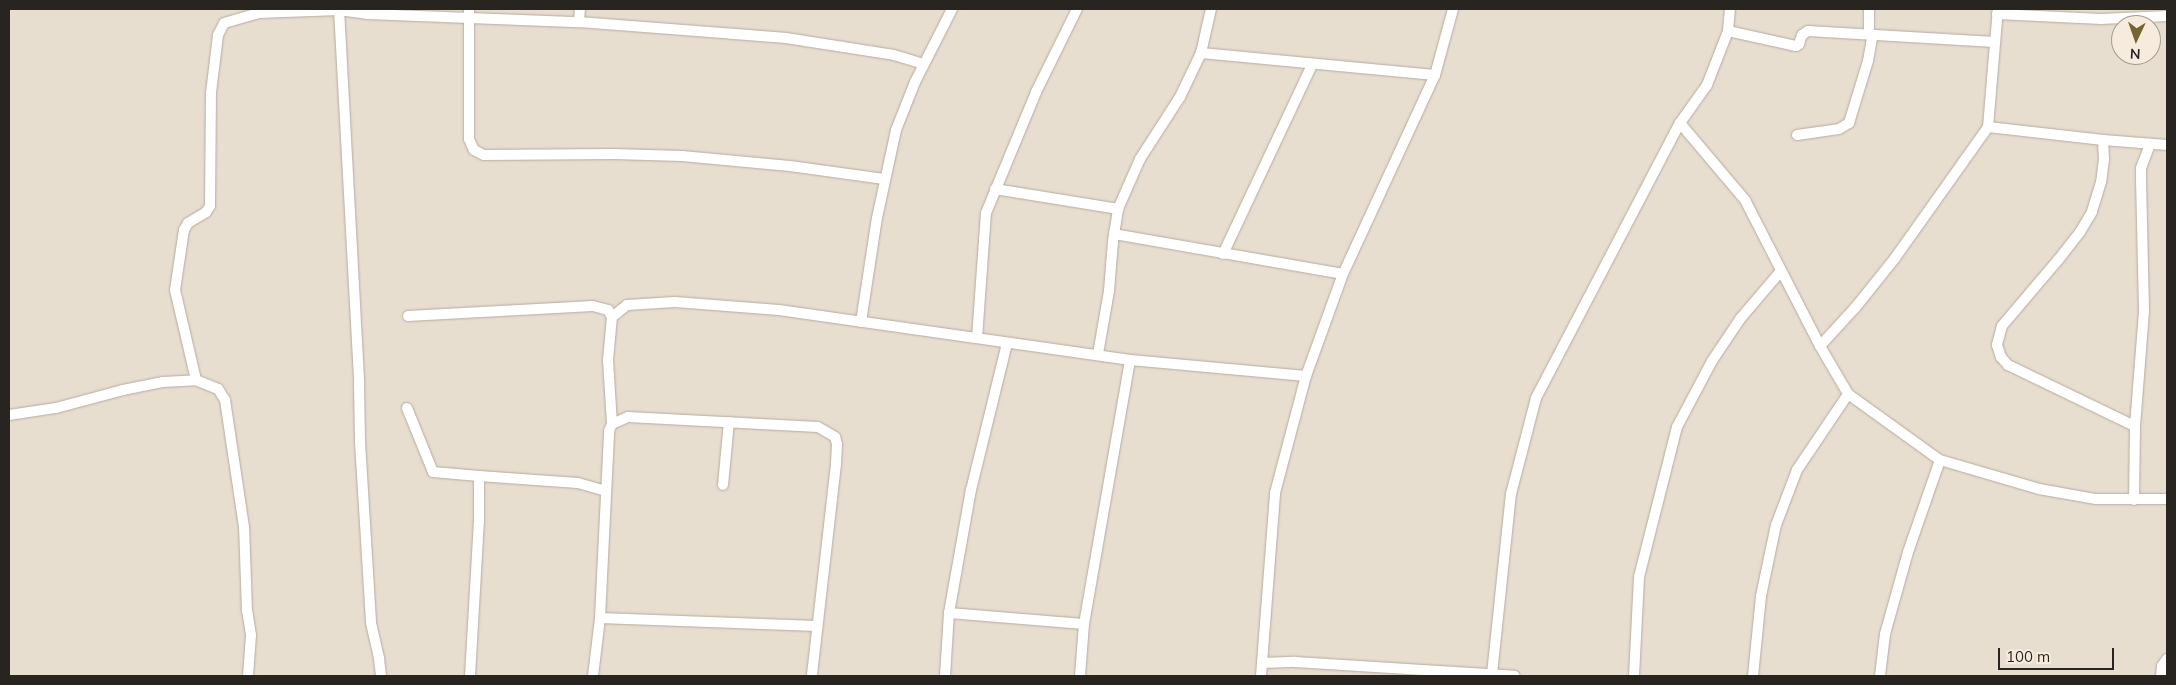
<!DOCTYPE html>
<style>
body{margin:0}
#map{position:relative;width:2176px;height:685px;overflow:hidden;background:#e8ded0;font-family:Mulish,sans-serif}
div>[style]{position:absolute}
.roads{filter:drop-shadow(0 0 1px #b5ab9e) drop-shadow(0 0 1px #b5ab9e)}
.minor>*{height:10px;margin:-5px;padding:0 5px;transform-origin:5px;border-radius:5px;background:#fff}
span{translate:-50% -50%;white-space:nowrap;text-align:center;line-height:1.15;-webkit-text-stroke:5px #f6ebdd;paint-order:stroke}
.frame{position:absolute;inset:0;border:10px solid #282520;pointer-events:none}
.north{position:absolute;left:2111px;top:15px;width:50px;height:50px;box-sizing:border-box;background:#f6ebdd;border:1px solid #a49c91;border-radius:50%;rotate:183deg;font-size:14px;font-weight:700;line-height:20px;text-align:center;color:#282520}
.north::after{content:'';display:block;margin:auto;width:18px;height:22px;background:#766433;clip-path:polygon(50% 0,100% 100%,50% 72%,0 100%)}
.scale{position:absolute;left:1998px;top:648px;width:116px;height:22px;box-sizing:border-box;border:2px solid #282520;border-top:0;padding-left:6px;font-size:15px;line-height:18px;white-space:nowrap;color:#282520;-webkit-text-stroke:4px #f6ebdd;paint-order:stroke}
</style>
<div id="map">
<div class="roads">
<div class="minor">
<i style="left:339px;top:9px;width:375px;rotate:86.9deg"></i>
<i style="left:359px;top:383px;width:59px;rotate:89deg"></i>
<i style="left:360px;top:442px;width:181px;rotate:86.5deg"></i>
<i style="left:371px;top:623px;width:37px;rotate:77deg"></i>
<i style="left:379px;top:659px;width:17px;rotate:83deg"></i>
<i style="left:469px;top:9px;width:130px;rotate:90deg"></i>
<i style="left:469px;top:139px;width:12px;rotate:66deg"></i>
<i style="left:474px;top:150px;width:11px;rotate:27deg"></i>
<i style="left:484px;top:155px;width:129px;rotate:-0.4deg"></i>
<i style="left:613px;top:154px;width:69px;rotate:1.7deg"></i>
<i style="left:682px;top:156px;width:108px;rotate:5.3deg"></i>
<i style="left:790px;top:166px;width:95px;rotate:7.9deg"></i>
<i style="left:1997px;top:14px;width:104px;rotate:2.8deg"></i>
<i style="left:2101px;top:19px;width:66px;rotate:-2.6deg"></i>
<i style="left:579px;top:22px;width:13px;rotate:-86deg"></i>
<i style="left:1728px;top:31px;width:70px;rotate:12.4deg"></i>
<i style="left:1796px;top:46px;width:4px;rotate:-34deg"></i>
<i style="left:1799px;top:44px;width:9px;rotate:-72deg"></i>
<i style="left:1802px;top:35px;width:7px;rotate:-34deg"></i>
<i style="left:1808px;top:31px;width:187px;rotate:3.4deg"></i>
<i style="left:1869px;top:34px;width:25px;rotate:-90deg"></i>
<i style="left:1201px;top:53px;width:235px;rotate:5.4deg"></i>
<i style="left:1680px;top:123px;width:101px;rotate:49.8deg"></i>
<i style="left:1745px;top:200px;width:164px;rotate:62.8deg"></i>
<i style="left:1820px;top:346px;width:56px;rotate:59.7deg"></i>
<i style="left:1848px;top:394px;width:113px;rotate:35.7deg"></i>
<i style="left:1940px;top:460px;width:103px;rotate:16.3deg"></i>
<i style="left:2039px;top:489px;width:58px;rotate:10deg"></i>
<i style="left:2096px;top:499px;width:71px"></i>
<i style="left:1988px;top:127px;width:116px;rotate:6.4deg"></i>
<i style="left:2103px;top:140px;width:64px;rotate:4.5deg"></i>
<i style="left:1797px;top:135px;width:42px;rotate:-8.1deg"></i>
<i style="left:1839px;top:129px;width:12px;rotate:-31deg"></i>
<i style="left:1849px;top:123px;width:65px;rotate:-73deg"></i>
<i style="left:1868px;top:61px;width:27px;rotate:-80deg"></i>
<i style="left:2103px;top:140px;width:19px;rotate:87deg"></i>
<i style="left:2104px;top:159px;width:23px;rotate:97deg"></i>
<i style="left:2101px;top:182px;width:31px;rotate:107deg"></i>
<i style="left:2092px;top:212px;width:23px;rotate:121deg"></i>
<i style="left:2080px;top:232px;width:36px;rotate:128deg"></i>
<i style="left:2058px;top:260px;width:87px;rotate:130.3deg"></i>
<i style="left:2002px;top:326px;width:20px;rotate:105deg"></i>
<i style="left:1997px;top:345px;width:13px;rotate:72deg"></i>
<i style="left:2001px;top:357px;width:11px;rotate:49deg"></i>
<i style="left:2008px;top:365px;width:141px;rotate:25.7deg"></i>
<i style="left:995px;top:189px;width:125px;rotate:9.2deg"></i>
<i style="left:1114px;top:234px;width:232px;rotate:9.9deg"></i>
<i style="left:1223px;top:254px;width:209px;rotate:-64.8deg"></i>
<i style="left:408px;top:316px;width:185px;rotate:-3.1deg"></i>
<i style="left:593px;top:306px;width:16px;rotate:15deg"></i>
<i style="left:608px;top:310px;width:8px;rotate:60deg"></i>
<i style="left:861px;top:322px;width:105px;rotate:-81.3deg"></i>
<i style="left:877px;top:218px;width:90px;rotate:-77.8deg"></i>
<i style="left:896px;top:130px;width:52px;rotate:-68.4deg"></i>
<i style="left:915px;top:82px;width:82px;rotate:-63.1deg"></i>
<i style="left:977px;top:338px;width:125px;rotate:-85.9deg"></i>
<i style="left:986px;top:213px;width:131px;rotate:-67.5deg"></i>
<i style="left:1036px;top:92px;width:93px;rotate:-63.7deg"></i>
<i style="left:1820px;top:346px;width:52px;rotate:-47.4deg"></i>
<i style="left:1855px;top:308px;width:64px;rotate:-51.3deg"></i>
<i style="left:1895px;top:258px;width:161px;rotate:-54.6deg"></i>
<i style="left:1988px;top:127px;width:118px;rotate:-85.2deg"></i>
<i style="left:1098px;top:354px;width:64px;rotate:-80.1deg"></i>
<i style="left:1109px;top:291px;width:50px;rotate:-85.4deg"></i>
<i style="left:1113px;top:241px;width:32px;rotate:-81deg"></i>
<i style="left:1118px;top:209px;width:55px;rotate:-66.3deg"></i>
<i style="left:1140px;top:159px;width:74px;rotate:-57.2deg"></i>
<i style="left:1180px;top:97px;width:49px;rotate:-64.5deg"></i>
<i style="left:1201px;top:53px;width:45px;rotate:-77.2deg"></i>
<i style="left:407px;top:408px;width:69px;rotate:67.9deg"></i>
<i style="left:433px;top:472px;width:46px;rotate:5deg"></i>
<i style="left:9px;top:415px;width:48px;rotate:-8.5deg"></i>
<i style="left:56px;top:408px;width:69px;rotate:-15deg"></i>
<i style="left:123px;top:390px;width:41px;rotate:-11.3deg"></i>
<i style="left:163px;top:382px;width:33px;rotate:-3deg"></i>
<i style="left:612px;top:424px;width:64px;rotate:-93.6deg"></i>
<i style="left:608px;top:360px;width:43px;rotate:-84.7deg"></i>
<i style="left:612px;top:317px;width:19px;rotate:-39deg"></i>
<i style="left:627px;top:305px;width:48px;rotate:-3.6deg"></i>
<i style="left:675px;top:302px;width:104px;rotate:4.4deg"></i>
<i style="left:779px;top:310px;width:355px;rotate:8.1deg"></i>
<i style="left:1130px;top:360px;width:177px;rotate:5.2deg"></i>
<i style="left:723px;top:485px;width:63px;rotate:-84.6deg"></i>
<i style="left:2134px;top:500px;width:74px;rotate:-89.2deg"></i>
<i style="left:2135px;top:426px;width:115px;rotate:-85.5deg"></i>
<i style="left:2144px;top:311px;width:131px;rotate:-91.3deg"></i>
<i style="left:2141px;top:180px;width:12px;rotate:-90deg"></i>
<i style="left:2141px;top:168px;width:26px;rotate:-69deg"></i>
<i style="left:949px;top:613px;width:135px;rotate:4.7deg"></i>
<i style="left:600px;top:618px;width:217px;rotate:2.1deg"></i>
<i style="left:1262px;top:663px;width:33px;rotate:-2deg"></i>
<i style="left:1295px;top:662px;width:220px;rotate:3.6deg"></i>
<i style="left:1492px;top:674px;width:181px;rotate:-84deg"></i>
<i style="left:1511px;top:494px;width:99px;rotate:-75.4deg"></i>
<i style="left:1536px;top:398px;width:310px;rotate:-62.4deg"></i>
<i style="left:1680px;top:123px;width:47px;rotate:-54.6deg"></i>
<i style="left:1707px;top:85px;width:58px;rotate:-68.7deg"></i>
<i style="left:1728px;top:31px;width:22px;rotate:-85deg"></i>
<i style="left:248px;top:676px;width:41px;rotate:-85.8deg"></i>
<i style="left:251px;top:635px;width:24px;rotate:-99deg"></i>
<i style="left:247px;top:611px;width:84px;rotate:-92deg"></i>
<i style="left:244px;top:527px;width:128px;rotate:-98.5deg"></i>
<i style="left:225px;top:400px;width:13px;rotate:-122deg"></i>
<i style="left:218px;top:389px;width:24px;rotate:-158deg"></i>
<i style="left:196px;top:380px;width:92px;rotate:-103.1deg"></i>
<i style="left:175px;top:290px;width:61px;rotate:-81.5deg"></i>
<i style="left:184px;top:230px;width:8px;rotate:-60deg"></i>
<i style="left:188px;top:223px;width:21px;rotate:-31deg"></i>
<i style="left:206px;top:212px;width:7px;rotate:-56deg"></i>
<i style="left:210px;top:206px;width:113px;rotate:-89.5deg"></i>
<i style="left:211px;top:93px;width:58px;rotate:-83.1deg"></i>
<i style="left:218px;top:35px;width:13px;rotate:-63deg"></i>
<i style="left:224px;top:23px;width:35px;rotate:-16deg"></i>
<i style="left:258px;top:13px;width:81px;rotate:-2.1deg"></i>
<i style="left:339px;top:10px;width:28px;rotate:8deg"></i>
<i style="left:367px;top:14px;width:212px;rotate:2.2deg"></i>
<i style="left:579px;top:22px;width:208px;rotate:4.4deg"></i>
<i style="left:786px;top:38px;width:109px;rotate:8.9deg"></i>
<i style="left:894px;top:55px;width:31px;rotate:17deg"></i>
<i style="left:470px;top:676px;width:154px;rotate:-86.7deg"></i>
<i style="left:479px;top:522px;width:46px;rotate:-90deg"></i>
<i style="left:479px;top:476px;width:99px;rotate:4deg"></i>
<i style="left:578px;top:483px;width:29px;rotate:16deg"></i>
<i style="left:593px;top:676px;width:58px;rotate:-83.1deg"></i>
<i style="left:600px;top:618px;width:187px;rotate:-87.2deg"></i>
<i style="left:609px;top:431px;width:8px;rotate:-67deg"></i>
<i style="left:612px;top:424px;width:17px;rotate:-24deg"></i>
<i style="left:628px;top:417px;width:190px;rotate:3deg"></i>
<i style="left:818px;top:427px;width:20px;rotate:30deg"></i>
<i style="left:835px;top:437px;width:7px;rotate:74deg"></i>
<i style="left:837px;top:444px;width:20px;rotate:93deg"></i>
<i style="left:836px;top:464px;width:213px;rotate:96.5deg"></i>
<i style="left:945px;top:676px;width:63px;rotate:-86.4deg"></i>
<i style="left:949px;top:613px;width:125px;rotate:-79.9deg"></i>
<i style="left:971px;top:490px;width:151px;rotate:-76.2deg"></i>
<i style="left:1080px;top:676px;width:52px;rotate:-85.6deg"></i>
<i style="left:1084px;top:624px;width:268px;rotate:-80.1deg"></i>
<i style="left:1261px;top:676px;width:184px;rotate:-85.6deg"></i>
<i style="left:1275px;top:493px;width:121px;rotate:-75.2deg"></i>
<i style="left:1306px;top:376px;width:109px;rotate:-70.1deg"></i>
<i style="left:1343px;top:274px;width:219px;rotate:-65.2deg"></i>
<i style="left:1435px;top:75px;width:68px;rotate:-74.7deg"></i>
<i style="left:1634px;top:676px;width:99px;rotate:-87.1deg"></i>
<i style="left:1639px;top:577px;width:155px;rotate:-75.8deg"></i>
<i style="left:1677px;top:427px;width:75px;rotate:-62.1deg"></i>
<i style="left:1712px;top:361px;width:50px;rotate:-56.3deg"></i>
<i style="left:1740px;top:319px;width:63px;rotate:-49.5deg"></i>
<i style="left:1753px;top:676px;width:80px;rotate:-84.3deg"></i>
<i style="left:1761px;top:596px;width:73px;rotate:-78.1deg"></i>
<i style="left:1776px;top:525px;width:59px;rotate:-69.1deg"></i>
<i style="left:1797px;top:470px;width:92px;rotate:-56.1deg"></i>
<i style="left:1880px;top:676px;width:42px;rotate:-83.2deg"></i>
<i style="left:1885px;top:634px;width:85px;rotate:-74.3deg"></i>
<i style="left:1908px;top:552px;width:97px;rotate:-70.8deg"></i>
<i style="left:2161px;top:676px;width:10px;rotate:-84deg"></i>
<i style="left:2162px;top:666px;width:9px;rotate:-54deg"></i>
</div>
</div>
<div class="frame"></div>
<div class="north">N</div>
<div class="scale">100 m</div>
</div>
